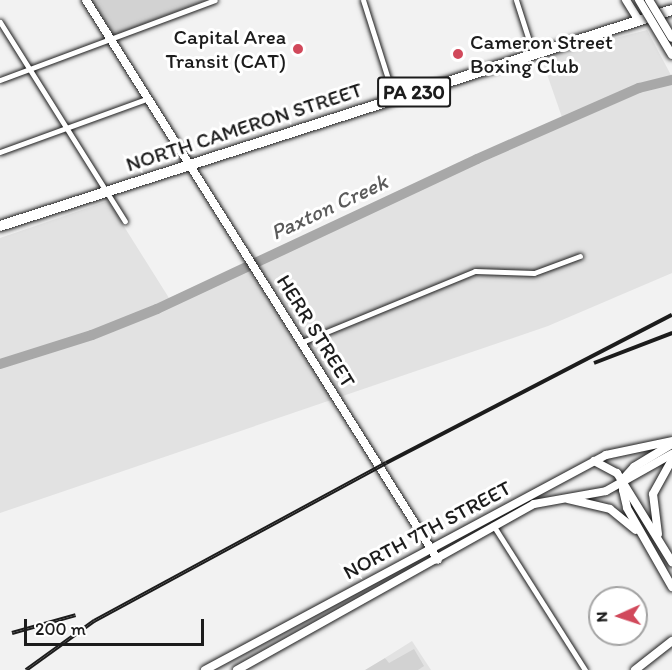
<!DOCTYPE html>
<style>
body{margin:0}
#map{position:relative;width:672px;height:670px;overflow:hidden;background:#f2f2f2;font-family:Itim,sans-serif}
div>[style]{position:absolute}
.built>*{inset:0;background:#e2e2e2}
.green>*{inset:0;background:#d2d2d2}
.river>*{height:10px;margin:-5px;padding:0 5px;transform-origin:5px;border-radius:5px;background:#a8a8a8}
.roads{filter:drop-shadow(0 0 2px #1c1c1c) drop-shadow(0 0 2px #1c1c1c)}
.street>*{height:5px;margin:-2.5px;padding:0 2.5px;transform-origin:2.5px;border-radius:2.5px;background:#fff}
.secondary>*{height:8px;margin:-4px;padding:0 4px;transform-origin:4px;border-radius:4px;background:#fff}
.primary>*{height:8px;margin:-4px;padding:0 4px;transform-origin:4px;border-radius:4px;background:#fff}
.highway>*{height:10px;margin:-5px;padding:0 5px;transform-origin:5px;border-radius:5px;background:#fff}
.rail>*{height:4px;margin-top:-2px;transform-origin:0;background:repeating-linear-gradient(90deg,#fff 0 4.5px,#1c1c1c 0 9px);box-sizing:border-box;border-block:2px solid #1c1c1c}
.bridges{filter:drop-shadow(0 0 2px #1c1c1c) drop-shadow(0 0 2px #1c1c1c)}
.primary-bridge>*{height:8px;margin:-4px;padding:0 4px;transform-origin:4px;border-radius:4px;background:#fff}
.dots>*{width:16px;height:16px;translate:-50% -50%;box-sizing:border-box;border:3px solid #fff;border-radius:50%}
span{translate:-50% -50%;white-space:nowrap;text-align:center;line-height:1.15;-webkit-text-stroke:6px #fff;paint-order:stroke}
.shield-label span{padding:2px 4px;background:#fff;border:2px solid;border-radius:4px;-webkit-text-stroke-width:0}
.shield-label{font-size:20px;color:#1c1c1c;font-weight:700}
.poi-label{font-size:21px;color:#1c1c1c}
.right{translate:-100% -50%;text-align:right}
.left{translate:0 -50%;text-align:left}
.street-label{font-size:21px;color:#1c1c1c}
.water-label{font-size:22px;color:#5b5b5b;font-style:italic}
.north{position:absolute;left:588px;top:586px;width:60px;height:60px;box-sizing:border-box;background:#fff;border:2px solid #a4a4a4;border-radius:50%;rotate:267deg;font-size:16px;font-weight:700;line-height:24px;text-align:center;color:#1c1c1c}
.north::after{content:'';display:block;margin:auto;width:21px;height:27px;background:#d1495b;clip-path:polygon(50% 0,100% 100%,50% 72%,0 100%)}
.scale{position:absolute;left:24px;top:619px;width:180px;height:27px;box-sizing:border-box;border:3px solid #1c1c1c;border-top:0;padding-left:8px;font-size:18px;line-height:21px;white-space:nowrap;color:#1c1c1c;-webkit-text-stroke:4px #fff;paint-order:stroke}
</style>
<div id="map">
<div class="built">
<i style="clip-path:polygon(647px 30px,672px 77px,672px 273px,548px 326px,0 513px,0 238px,108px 201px,169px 298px,564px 123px,541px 57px)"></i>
<i style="clip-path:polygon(412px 641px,431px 670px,392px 670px,385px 658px)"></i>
</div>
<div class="green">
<i style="clip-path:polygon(91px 0,207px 0,114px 35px)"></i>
<i style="clip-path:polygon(414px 649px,424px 666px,418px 670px,365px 670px,385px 658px,389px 663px)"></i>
</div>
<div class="river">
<i style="left:0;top:364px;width:96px;rotate:-17.5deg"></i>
<i style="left:92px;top:335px;width:70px;rotate:-21.8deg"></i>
<i style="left:157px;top:309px;width:353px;rotate:-25.1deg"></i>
<i style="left:477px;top:159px;width:177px;rotate:-23.7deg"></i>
<i style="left:639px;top:88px;width:34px;rotate:-14deg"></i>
</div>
<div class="roads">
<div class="street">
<i style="left:363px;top:0;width:103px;rotate:72.4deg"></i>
<i style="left:516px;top:0;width:56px;rotate:72.2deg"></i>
<i style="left:0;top:22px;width:235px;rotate:57.9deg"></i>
<i style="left:0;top:80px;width:229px;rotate:-20.4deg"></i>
<i style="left:0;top:152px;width:158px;rotate:-19.9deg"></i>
<i style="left:302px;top:342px;width:187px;rotate:-22.3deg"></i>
<i style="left:475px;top:271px;width:59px;rotate:1.9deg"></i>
<i style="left:534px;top:273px;width:49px;rotate:-20.3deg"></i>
<i style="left:493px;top:525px;width:172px;rotate:57.6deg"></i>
</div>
<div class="secondary">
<i style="left:635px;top:670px;width:47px;rotate:-38.1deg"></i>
</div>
<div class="primary">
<i style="left:86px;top:0;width:661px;rotate:57.85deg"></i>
<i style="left:626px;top:0;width:25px;rotate:58deg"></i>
<i style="left:672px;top:444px;width:44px;rotate:148.8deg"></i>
<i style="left:634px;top:467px;width:15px;rotate:132deg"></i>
<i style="left:624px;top:478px;width:12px;rotate:95deg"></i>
<i style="left:623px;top:490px;width:18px;rotate:77deg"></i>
<i style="left:627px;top:508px;width:91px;rotate:60.3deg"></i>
<i style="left:594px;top:461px;width:26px;rotate:28deg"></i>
<i style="left:617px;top:473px;width:105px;rotate:58.3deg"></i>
<i style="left:568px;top:499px;width:43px;rotate:13.4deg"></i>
<i style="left:610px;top:509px;width:33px;rotate:39deg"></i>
<i style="left:658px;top:534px;width:40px;rotate:-97.1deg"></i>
<i style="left:653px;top:494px;width:39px;rotate:-61deg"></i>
<i style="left:205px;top:670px;width:455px;rotate:-28.2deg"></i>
<i style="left:606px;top:455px;width:67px;rotate:-12deg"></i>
<i style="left:237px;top:670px;width:340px;rotate:-29.2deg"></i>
<i style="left:534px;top:504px;width:73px;rotate:-10.2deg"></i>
<i style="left:606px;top:491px;width:76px;rotate:-29.3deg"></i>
</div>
<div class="highway">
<i style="left:0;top:226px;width:706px;rotate:-17.82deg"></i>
</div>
</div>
<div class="rail">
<i style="left:594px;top:363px;width:84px;rotate:-21deg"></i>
<i style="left:12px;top:633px;width:66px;rotate:-15.7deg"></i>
<i style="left:26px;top:670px;width:84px;rotate:-35.8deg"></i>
<i style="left:94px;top:621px;width:332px;rotate:-28.4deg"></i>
<i style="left:386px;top:463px;width:322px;rotate:-27.4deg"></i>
</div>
<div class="bridges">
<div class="primary-bridge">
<i style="left:639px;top:0;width:64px;rotate:59deg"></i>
<i style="left:649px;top:0;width:44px;rotate:58.8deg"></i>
</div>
</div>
<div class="dots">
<i style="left:298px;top:49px;background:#d1495b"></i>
<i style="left:458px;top:54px;background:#d1495b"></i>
</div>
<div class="shield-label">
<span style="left:414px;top:92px">PA 230</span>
</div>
<div class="poi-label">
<span class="right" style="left:286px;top:49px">Capital Area<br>Transit (CAT)</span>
<span class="left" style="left:470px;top:54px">Cameron Street<br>Boxing Club</span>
</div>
<div class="street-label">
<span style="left:244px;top:127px;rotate:-18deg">NORTH CAMERON STREET</span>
<span style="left:316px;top:331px;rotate:58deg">HERR STREET</span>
<span style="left:427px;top:530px;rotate:-28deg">NORTH 7TH STREET</span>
</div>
<div class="water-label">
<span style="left:329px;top:207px;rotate:-25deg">Paxton Creek</span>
</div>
<div class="north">N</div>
<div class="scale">200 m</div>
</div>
